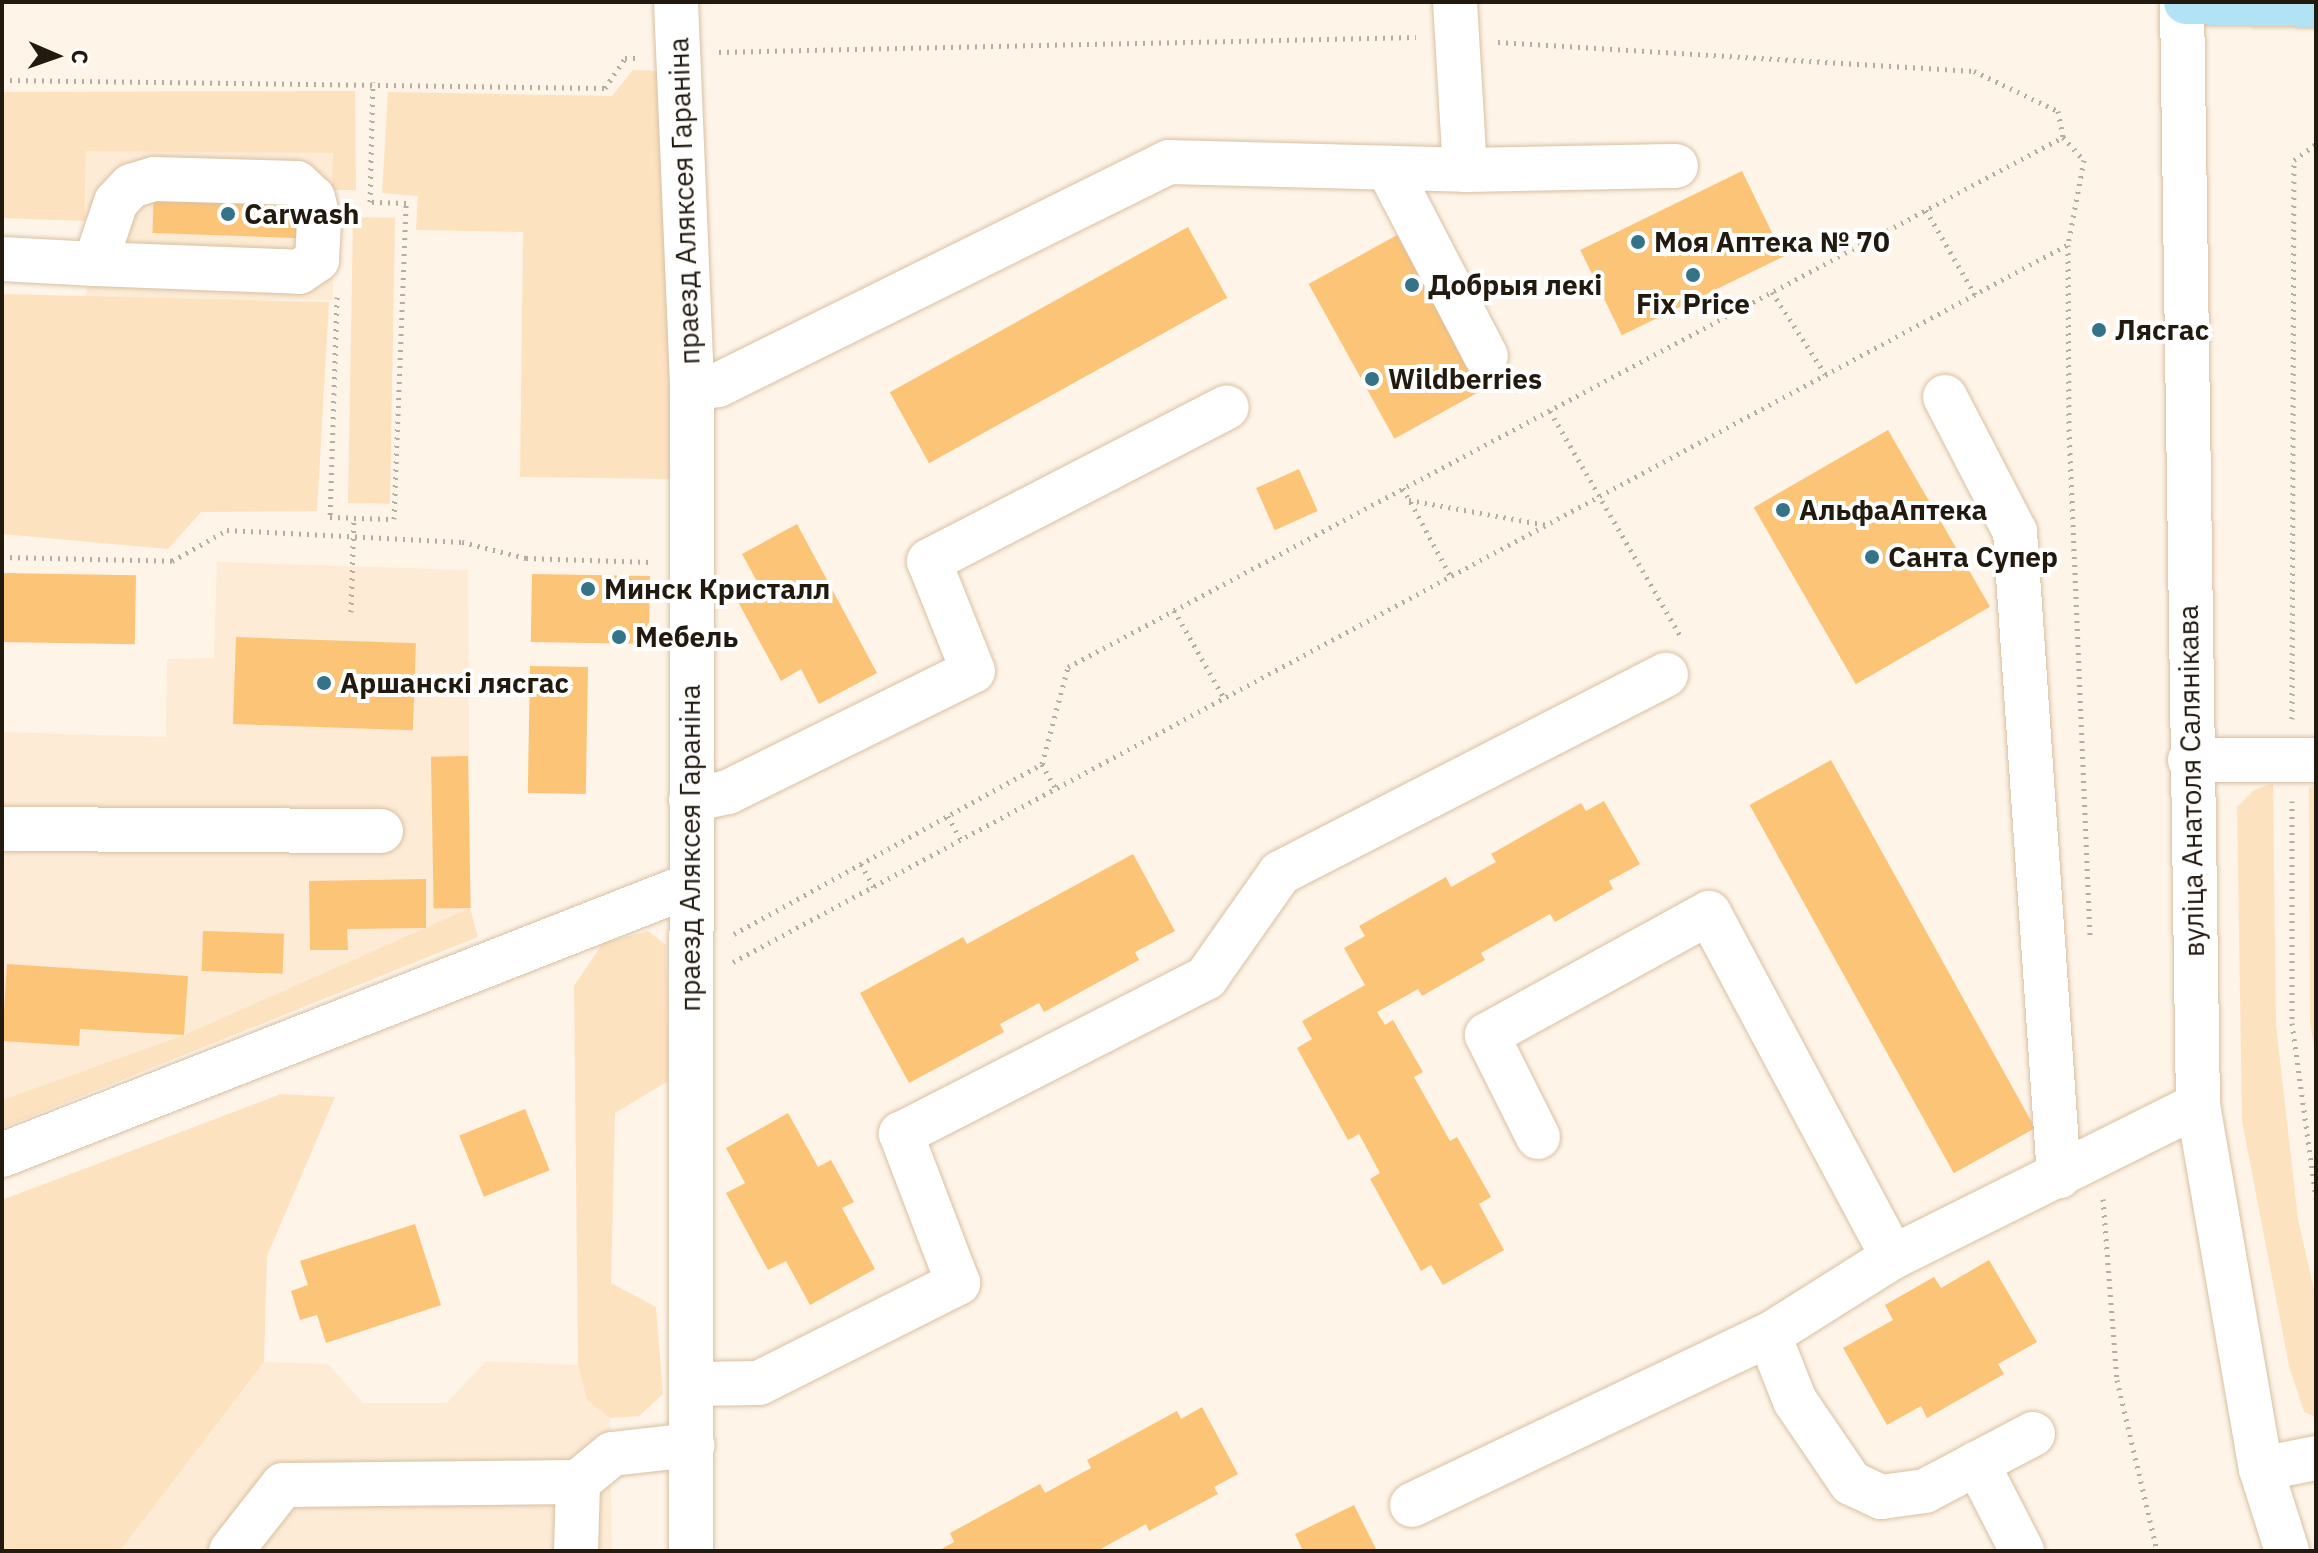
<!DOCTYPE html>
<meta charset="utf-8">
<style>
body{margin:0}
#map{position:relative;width:2318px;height:1553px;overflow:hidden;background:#fef4e8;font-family:"IBM Plex Sans",sans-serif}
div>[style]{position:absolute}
.built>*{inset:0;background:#fdebd5;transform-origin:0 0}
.green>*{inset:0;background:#fde2c0;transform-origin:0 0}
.building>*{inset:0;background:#fcc477;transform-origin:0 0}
.path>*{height:5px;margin-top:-2.5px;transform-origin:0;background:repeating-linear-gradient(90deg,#b6ada1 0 2px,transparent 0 8px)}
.roads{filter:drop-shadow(0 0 2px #d8c0a2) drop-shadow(0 0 2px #d8c0a2)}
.minor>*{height:44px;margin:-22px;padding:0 22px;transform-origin:22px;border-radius:22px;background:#fff}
.major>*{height:44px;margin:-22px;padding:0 22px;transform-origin:22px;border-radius:22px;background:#b1e3f4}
.dots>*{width:22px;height:22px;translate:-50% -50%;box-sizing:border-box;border:4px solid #fff;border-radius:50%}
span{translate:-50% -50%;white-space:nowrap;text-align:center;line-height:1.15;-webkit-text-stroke:8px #fff;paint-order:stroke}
.street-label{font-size:28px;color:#231a0f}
.poi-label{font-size:28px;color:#231a0f;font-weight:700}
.left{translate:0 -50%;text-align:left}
.frame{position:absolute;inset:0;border:4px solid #231a0f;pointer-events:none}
.north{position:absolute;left:16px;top:16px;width:80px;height:80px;-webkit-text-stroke:6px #fff;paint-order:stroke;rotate:92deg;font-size:22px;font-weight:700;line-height:32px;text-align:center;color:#231a0f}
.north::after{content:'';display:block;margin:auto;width:28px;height:36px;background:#231a0f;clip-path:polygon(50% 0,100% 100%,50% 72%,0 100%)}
</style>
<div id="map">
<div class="built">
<i style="left:86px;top:151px;width:247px;height:149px"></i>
<i style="clip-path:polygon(217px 562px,468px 570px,470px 908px,184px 1035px,2px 1100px,2px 732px,166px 737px,167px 659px,214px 658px)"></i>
<i style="clip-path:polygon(486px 1361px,578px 1365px,587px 1400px,610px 1418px,612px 1551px,120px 1551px,264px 1362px,328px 1364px,363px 1403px,447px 1403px)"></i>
</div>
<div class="green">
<i style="clip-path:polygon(633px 70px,658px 71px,673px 479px,520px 477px,523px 232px,416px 230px,418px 196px,382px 193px,388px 92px,612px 96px)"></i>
<i style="clip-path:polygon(355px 91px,356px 190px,332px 190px,333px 153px,86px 151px,85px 221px,2px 218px,2px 92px)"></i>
<i style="left:353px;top:217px;width:42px;height:286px;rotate:1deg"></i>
<i style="clip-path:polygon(2px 294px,329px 302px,317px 511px,201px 512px,168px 549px,2px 534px)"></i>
<i style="clip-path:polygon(2273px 783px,2276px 1025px,2298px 1219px,2316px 1299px,2316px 1417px,2304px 1412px,2289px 1366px,2242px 1121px,2237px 807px,2254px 790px)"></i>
<i style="clip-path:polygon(2316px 786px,2316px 1058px,2310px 1023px,2309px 787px)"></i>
<i style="clip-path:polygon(470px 908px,478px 937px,2px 1128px,2px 1100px,184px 1035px)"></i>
<i style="clip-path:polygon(648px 931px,666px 945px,668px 1081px,615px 1113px,611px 1283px,656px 1307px,663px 1394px,639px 1416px,610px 1418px,587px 1400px,578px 1365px,574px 986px,603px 943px)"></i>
<i style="clip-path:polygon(281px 1094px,335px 1097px,267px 1256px,264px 1362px,120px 1551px,2px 1551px,2px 1200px)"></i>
</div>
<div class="building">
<i style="left:1742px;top:171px;width:95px;height:180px;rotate:64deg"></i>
<i style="left:154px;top:190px;width:150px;height:43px;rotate:2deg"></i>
<i style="left:1188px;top:227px;width:81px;height:341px;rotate:61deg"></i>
<i style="left:1397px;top:235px;width:177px;height:101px;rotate:61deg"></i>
<i style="left:1888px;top:430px;width:204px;height:155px;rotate:60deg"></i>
<i style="left:1299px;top:469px;width:46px;height:47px;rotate:66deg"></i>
<i style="clip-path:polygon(797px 524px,877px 673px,819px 704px,801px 669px,781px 681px,736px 598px,759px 585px,742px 554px)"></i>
<i style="left:2px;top:573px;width:134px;height:69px;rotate:1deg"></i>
<i style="left:532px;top:574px;width:118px;height:68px;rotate:1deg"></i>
<i style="left:236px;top:637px;width:180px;height:87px;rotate:2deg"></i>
<i style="left:530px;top:666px;width:58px;height:127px;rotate:1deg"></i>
<i style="left:468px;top:756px;width:152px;height:37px;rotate:89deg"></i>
<i style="left:1831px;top:760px;width:421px;height:93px;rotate:61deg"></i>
<i style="clip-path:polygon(1604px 801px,1640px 864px,1609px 881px,1613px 889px,1555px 922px,1550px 914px,1481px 953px,1485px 960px,1422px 996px,1418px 989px,1377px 1012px,1385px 1025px,1393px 1020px,1423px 1072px,1414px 1077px,1450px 1141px,1457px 1137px,1491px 1197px,1479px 1204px,1504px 1250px,1443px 1285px,1431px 1265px,1421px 1271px,1370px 1179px,1380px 1173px,1359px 1134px,1348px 1140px,1297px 1048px,1312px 1039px,1302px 1021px,1365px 985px,1344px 948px,1365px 936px,1359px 926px,1446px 877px,1451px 887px,1496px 862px,1491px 854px,1581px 803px,1586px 811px)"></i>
<i style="clip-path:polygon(1133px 854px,1175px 931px,1135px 952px,1139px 960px,1044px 1012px,1039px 1003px,1000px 1024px,1004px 1032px,909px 1083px,860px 993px,963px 937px,967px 944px)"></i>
<i style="clip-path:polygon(426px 879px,426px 928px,347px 929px,348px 950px,310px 950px,309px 881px)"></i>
<i style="left:203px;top:931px;width:81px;height:40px;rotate:2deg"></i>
<i style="clip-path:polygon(7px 964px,188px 976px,184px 1035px,80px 1029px,79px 1046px,2px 1041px)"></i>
<i style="left:525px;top:1109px;width:66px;height:71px;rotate:68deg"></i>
<i style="clip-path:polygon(788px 1113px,818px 1167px,831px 1160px,854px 1202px,842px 1208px,875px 1269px,810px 1305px,786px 1261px,768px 1270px,726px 1193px,745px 1183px,726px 1148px)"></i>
<i style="clip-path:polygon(415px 1224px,441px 1305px,326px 1343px,317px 1315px,300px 1320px,291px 1291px,308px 1285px,300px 1261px)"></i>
<i style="clip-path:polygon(1989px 1260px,2037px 1342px,1998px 1364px,2004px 1374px,1927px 1418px,1921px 1406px,1887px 1425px,1843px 1348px,1893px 1320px,1885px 1305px,1934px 1277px,1941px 1288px)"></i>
<i style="clip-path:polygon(1202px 1407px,1238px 1474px,1214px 1487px,1218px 1494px,1149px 1531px,1146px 1524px,1097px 1551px,938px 1551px,954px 1542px,950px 1533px,1040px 1484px,1045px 1493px,1091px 1468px,1087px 1460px,1177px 1411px,1181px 1419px)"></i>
<i style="clip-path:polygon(1354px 1505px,1377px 1551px,1303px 1551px,1295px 1534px)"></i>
</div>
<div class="path">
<i style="left:1498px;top:42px;width:477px;rotate:3.5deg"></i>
<i style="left:1974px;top:71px;width:93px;rotate:25.5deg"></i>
<i style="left:2058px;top:111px;width:26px;rotate:79deg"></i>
<i style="left:2063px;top:137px;width:31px;rotate:48deg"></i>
<i style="left:2084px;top:160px;width:86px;rotate:100.7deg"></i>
<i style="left:2068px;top:245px;width:184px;rotate:89.7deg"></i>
<i style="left:2069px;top:429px;width:508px;rotate:87.63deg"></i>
<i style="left:719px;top:52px;width:697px;rotate:-1.23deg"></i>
<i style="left:2px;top:80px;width:603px;rotate:0.76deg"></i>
<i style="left:605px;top:88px;width:36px;rotate:-56deg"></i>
<i style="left:625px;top:58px;width:12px"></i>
<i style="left:1926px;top:210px;width:98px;rotate:60deg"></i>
<i style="left:1772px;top:292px;width:99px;rotate:57deg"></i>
<i style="left:337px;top:297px;width:220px;rotate:91.8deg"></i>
<i style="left:330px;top:517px;width:24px;rotate:2deg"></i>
<i style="left:1550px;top:411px;width:259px;rotate:59.9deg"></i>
<i style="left:1403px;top:488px;width:101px;rotate:61.7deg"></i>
<i style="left:1409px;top:500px;width:140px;rotate:10.3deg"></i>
<i style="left:2px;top:557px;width:170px;rotate:1.3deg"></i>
<i style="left:172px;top:561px;width:63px;rotate:-29.4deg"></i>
<i style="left:227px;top:530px;width:235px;rotate:2.9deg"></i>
<i style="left:462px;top:542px;width:66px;rotate:14deg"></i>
<i style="left:526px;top:558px;width:125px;rotate:1.8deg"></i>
<i style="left:1174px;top:610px;width:101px;rotate:60.4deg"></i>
<i style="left:351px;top:612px;width:94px;rotate:-88.2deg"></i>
<i style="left:354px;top:518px;width:40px;rotate:1.4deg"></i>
<i style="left:394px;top:519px;width:316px;rotate:-87.8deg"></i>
<i style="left:406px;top:203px;width:36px;rotate:-178deg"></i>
<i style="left:370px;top:202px;width:120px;rotate:-88.6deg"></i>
<i style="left:2292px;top:719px;width:559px;rotate:-89.8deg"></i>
<i style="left:2294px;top:160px;width:27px;rotate:-36deg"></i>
<i style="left:1042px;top:764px;width:29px;rotate:61deg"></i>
<i style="left:2292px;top:801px;width:222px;rotate:90deg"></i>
<i style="left:2292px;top:1023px;width:177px;rotate:82.2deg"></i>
<i style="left:948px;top:816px;width:27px;rotate:62deg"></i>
<i style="left:861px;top:864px;width:26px;rotate:61deg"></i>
<i style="left:734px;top:934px;width:352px;rotate:-28.9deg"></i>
<i style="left:1042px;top:764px;width:100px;rotate:-75deg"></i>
<i style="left:1068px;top:667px;width:1127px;rotate:-28.04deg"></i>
<i style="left:733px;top:962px;width:1514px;rotate:-28.26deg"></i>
<i style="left:2103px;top:1199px;width:182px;rotate:85.6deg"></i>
<i style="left:2117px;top:1380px;width:176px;rotate:76.8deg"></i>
</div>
<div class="roads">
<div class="minor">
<i style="left:676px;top:2px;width:385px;rotate:87.6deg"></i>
<i style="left:692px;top:387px;width:1164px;rotate:90.05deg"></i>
<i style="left:1455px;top:2px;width:168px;rotate:86.6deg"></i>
<i style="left:2182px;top:2px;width:1103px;rotate:89.17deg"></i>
<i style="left:2198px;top:1105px;width:369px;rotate:80.2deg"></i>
<i style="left:2261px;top:1469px;width:86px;rotate:72.4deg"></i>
<i style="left:1388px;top:168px;width:212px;rotate:62.5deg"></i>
<i style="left:2px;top:259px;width:93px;rotate:3.1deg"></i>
<i style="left:95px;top:264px;width:204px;rotate:2.2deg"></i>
<i style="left:299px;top:272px;width:22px;rotate:-34deg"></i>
<i style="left:317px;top:260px;width:38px;rotate:-87deg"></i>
<i style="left:319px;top:222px;width:25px;rotate:-104deg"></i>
<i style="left:313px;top:198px;width:22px;rotate:-137deg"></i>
<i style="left:297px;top:183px;width:143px;rotate:-178.4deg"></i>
<i style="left:154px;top:179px;width:24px;rotate:163deg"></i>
<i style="left:131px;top:186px;width:22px;rotate:133deg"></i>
<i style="left:116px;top:202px;width:65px;rotate:108.7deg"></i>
<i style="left:692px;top:387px;width:26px;rotate:-4deg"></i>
<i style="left:718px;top:385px;width:503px;rotate:-26.31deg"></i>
<i style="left:1169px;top:162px;width:296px;rotate:1.5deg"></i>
<i style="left:1465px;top:170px;width:211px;rotate:-1.1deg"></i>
<i style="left:1945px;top:397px;width:152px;rotate:62.6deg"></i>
<i style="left:2015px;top:532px;width:646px;rotate:86.09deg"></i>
<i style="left:2190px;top:760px;width:126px"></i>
<i style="left:691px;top:800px;width:38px;rotate:-12deg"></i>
<i style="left:728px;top:792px;width:273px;rotate:-26.3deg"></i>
<i style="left:973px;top:671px;width:118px;rotate:-111.8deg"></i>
<i style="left:929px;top:561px;width:335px;rotate:-27.3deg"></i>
<i style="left:2px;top:829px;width:379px;rotate:0.3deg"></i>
<i style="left:1538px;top:1137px;width:114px;rotate:-116.6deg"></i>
<i style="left:1487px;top:1035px;width:253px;rotate:-28.8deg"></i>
<i style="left:1709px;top:913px;width:390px;rotate:61.9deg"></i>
<i style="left:2px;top:1155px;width:737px;rotate:-21.41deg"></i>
<i style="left:691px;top:1384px;width:68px;rotate:-0.8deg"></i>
<i style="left:759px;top:1383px;width:223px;rotate:-26.7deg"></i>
<i style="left:958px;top:1283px;width:160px;rotate:-110.9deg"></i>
<i style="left:901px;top:1134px;width:343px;rotate:-27.1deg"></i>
<i style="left:1206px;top:978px;width:128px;rotate:-54.8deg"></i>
<i style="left:1280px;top:873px;width:434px;rotate:-27.2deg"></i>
<i style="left:2033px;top:1434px;width:122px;rotate:152.2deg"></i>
<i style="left:1925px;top:1491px;width:44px;rotate:172.2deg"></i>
<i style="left:1881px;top:1497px;width:33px;rotate:-155deg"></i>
<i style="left:1851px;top:1483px;width:99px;rotate:-124.3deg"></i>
<i style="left:1795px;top:1401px;width:71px;rotate:-111.5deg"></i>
<i style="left:1769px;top:1335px;width:146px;rotate:-32.2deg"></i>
<i style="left:1893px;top:1257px;width:341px;rotate:-26.5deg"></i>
<i style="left:1977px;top:1463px;width:99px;rotate:62.9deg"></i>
<i style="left:2261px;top:1469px;width:56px;rotate:-11.3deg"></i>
<i style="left:1412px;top:1505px;width:395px;rotate:-25.5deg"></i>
<i style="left:231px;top:1551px;width:84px;rotate:-51.8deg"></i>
<i style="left:283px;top:1485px;width:295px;rotate:-0.6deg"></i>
<i style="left:578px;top:1482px;width:44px;rotate:-39.5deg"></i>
<i style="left:612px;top:1454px;width:81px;rotate:-6.4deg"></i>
<i style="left:576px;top:1551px;width:69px;rotate:-88.3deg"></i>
</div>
<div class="major">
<i style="left:2186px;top:2px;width:130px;rotate:1.3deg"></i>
</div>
</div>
<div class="dots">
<i style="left:228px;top:214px;background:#347388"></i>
<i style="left:1638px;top:242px;background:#347388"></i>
<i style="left:1693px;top:275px;background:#347388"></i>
<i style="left:1412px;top:285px;background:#347388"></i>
<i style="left:2099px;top:330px;background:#347388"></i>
<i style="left:1372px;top:379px;background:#347388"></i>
<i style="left:1783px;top:510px;background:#347388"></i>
<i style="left:1872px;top:557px;background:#347388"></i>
<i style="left:588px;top:589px;background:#347388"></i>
<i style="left:619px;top:637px;background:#347388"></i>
<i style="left:324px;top:683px;background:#347388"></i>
</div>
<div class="street-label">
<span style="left:684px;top:201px;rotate:-92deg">праезд Аляксея Гараніна</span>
<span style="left:2191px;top:781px;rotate:-91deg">вуліца Анатоля Салянікава</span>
<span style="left:690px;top:848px;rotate:-90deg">праезд Аляксея Гараніна</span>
</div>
<div class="poi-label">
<span class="left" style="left:244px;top:214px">Carwash</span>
<span class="left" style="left:1654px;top:242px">Моя Аптека № 70</span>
<span class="left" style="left:1428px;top:285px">Добрыя лекі</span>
<span style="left:1693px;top:304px">Fix Price</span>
<span class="left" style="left:2115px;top:330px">Лясгас</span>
<span class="left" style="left:1388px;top:379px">Wildberries</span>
<span class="left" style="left:1799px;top:510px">АльфаАптека</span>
<span class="left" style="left:1888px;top:557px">Санта Супер</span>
<span class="left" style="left:604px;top:589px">Минск Кристалл</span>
<span class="left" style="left:635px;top:637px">Мебель</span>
<span class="left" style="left:340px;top:683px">Аршанскі лясгас</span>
</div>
<div class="frame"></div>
<div class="north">С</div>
</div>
